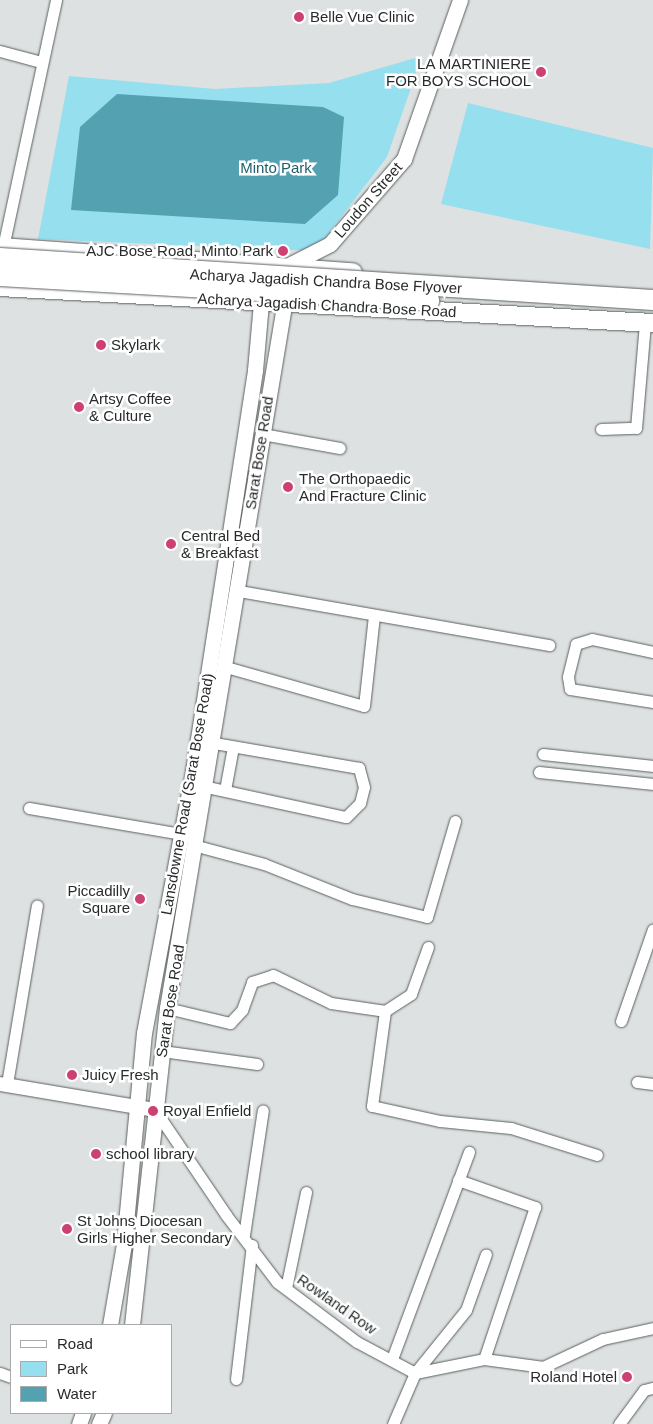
<!DOCTYPE html>
<style>
body{margin:0}
#map{position:relative;width:653px;height:1424px;overflow:hidden;background:#dde1e2;font-family:Helvetica,sans-serif}
div>[style]{position:absolute}
.green>*{inset:0;background:#96dfef}
.water>*{inset:0;background:#53a1b1}
.roads{filter:drop-shadow(0 0 1px #5b5f5f) drop-shadow(0 0 1px #5b5f5f)}
.minor>*{height:11px;margin:-5.5px;padding:0 5.5px;transform-origin:5.5px;border-radius:5.5px;background:#fff}
.tertiary>*{height:14px;margin:-7px;padding:0 7px;transform-origin:7px;border-radius:7px;background:#fff}
.secondary>*{height:15px;margin:-7.5px;padding:0 7.5px;transform-origin:7.5px;border-radius:7.5px;background:#fff}
.primary>*{height:18px;margin:-9px;padding:0 9px;transform-origin:9px;border-radius:9px;background:#fff}
.bridges{filter:drop-shadow(0 0 1px #5b5f5f) drop-shadow(0 0 1px #5b5f5f)}
.motorway-bridge>*{height:20px;margin:-10px;padding:0 10px;transform-origin:10px;border-radius:10px;background:#fff}
.dots>*{width:14px;height:14px;translate:-50% -50%;box-sizing:border-box;border:2px solid #fff;border-radius:50%}
span{translate:-50% -50%;white-space:nowrap;text-align:center;line-height:1.15;-webkit-text-stroke:5px #fff;paint-order:stroke}
.poi-label{font-size:15px;color:#292b2b}
.left{translate:0 -50%;text-align:left}
.right{translate:-100% -50%;text-align:right}
.park-label{font-size:15px;color:#1f5f6b}
.street-label{font-size:15px;color:#292b2b}
.legend{position:absolute;left:10px;top:1324px;width:162px;height:90px;box-sizing:border-box;background:#fff;border:1px solid #a9aaaa;margin:0;padding:6px 9px;list-style:none;font-size:15px;color:#292b2b}
.legend li{display:flex;align-items:center;gap:10px;height:25px}
.legend b{width:25px;border:1px solid #a9aaaa}
</style>
<div id="map">
<div class="green">
<i style="clip-path:polygon(422px 56px,387px 157px,315px 251px,38px 239px,69px 76px,215px 89px,329px 83px)"></i>
<i style="clip-path:polygon(468px 103px,653px 148px,650px 249px,441px 204px)"></i>
</div>
<div class="water">
<i style="clip-path:polygon(117px 94px,323px 107px,344px 117px,338px 195px,305px 224px,71px 210px,80px 127px)"></i>
</div>
<div class="roads">
<div class="minor">
<i style="left:0;top:51px;width:42px;rotate:15deg"></i>
<i style="left:2px;top:252px;width:258px;rotate:-77.9deg"></i>
<i style="left:601px;top:429px;width:35px;rotate:-2deg"></i>
<i style="left:636px;top:428px;width:105px;rotate:-85.1deg"></i>
<i style="left:262px;top:434px;width:79px;rotate:10.2deg"></i>
<i style="left:239px;top:591px;width:315px;rotate:9.9deg"></i>
<i style="left:653px;top:652px;width:62px;rotate:-168deg"></i>
<i style="left:592px;top:639px;width:17px;rotate:163deg"></i>
<i style="left:576px;top:644px;width:34px;rotate:104deg"></i>
<i style="left:568px;top:677px;width:12px;rotate:81deg"></i>
<i style="left:570px;top:689px;width:84px;rotate:8.9deg"></i>
<i style="left:226px;top:667px;width:143px;rotate:15.8deg"></i>
<i style="left:364px;top:706px;width:91px;rotate:-83.7deg"></i>
<i style="left:543px;top:754px;width:111px;rotate:6.2deg"></i>
<i style="left:539px;top:772px;width:115px;rotate:6deg"></i>
<i style="left:207px;top:787px;width:142px;rotate:12.2deg"></i>
<i style="left:346px;top:817px;width:20px;rotate:-45deg"></i>
<i style="left:360px;top:803px;width:16px;rotate:-76deg"></i>
<i style="left:364px;top:787px;width:20px;rotate:-105deg"></i>
<i style="left:359px;top:768px;width:147px;rotate:-170.2deg"></i>
<i style="left:225px;top:790px;width:44px;rotate:-79.5deg"></i>
<i style="left:29px;top:808px;width:154px;rotate:9.7deg"></i>
<i style="left:197px;top:846px;width:69px;rotate:15deg"></i>
<i style="left:264px;top:864px;width:95px;rotate:21.7deg"></i>
<i style="left:352px;top:899px;width:77px;rotate:13.5deg"></i>
<i style="left:427px;top:917px;width:100px;rotate:-73.7deg"></i>
<i style="left:167px;top:1008px;width:65px;rotate:13.4deg"></i>
<i style="left:230px;top:1023px;width:18px;rotate:-47deg"></i>
<i style="left:242px;top:1010px;width:30px;rotate:-70deg"></i>
<i style="left:252px;top:982px;width:22px;rotate:-18deg"></i>
<i style="left:273px;top:975px;width:64px;rotate:25.8deg"></i>
<i style="left:331px;top:1003px;width:55px;rotate:8.4deg"></i>
<i style="left:385px;top:1011px;width:31px;rotate:-33deg"></i>
<i style="left:411px;top:994px;width:50px;rotate:-70.1deg"></i>
<i style="left:385px;top:1011px;width:96px;rotate:97.8deg"></i>
<i style="left:372px;top:1106px;width:70px;rotate:12.4deg"></i>
<i style="left:440px;top:1121px;width:71px;rotate:5.6deg"></i>
<i style="left:511px;top:1128px;width:90px;rotate:17.4deg"></i>
<i style="left:621px;top:1021px;width:97px;rotate:-70.8deg"></i>
<i style="left:162px;top:1051px;width:96px;rotate:7.8deg"></i>
<i style="left:637px;top:1082px;width:16px;rotate:7deg"></i>
<i style="left:7px;top:1084px;width:181px;rotate:-80.5deg"></i>
<i style="left:155px;top:1110px;width:127px;rotate:55.9deg"></i>
<i style="left:226px;top:1215px;width:84px;rotate:52.7deg"></i>
<i style="left:277px;top:1282px;width:100px;rotate:36.9deg"></i>
<i style="left:357px;top:1342px;width:66px;rotate:28.1deg"></i>
<i style="left:415px;top:1373px;width:70px;rotate:-11.5deg"></i>
<i style="left:484px;top:1359px;width:60px;rotate:7.7deg"></i>
<i style="left:543px;top:1367px;width:66px;rotate:-25deg"></i>
<i style="left:603px;top:1339px;width:51px;rotate:-12.4deg"></i>
<i style="left:458px;top:1180px;width:82px;rotate:19.3deg"></i>
<i style="left:535px;top:1207px;width:160px;rotate:108.5deg"></i>
<i style="left:244px;top:1235px;width:126px;rotate:-81.4deg"></i>
<i style="left:286px;top:1288px;width:98px;rotate:-78.2deg"></i>
<i style="left:392px;top:1359px;width:221px;rotate:-69.6deg"></i>
<i style="left:0;top:1373px;width:12px;rotate:20deg"></i>
<i style="left:236px;top:1379px;width:135px;rotate:-83.2deg"></i>
<i style="left:393px;top:1424px;width:56px;rotate:-66.7deg"></i>
<i style="left:415px;top:1373px;width:81px;rotate:-51deg"></i>
<i style="left:466px;top:1310px;width:59px;rotate:-70.3deg"></i>
<i style="left:619px;top:1424px;width:42px;rotate:-53.7deg"></i>
<i style="left:644px;top:1390px;width:9px;rotate:-13deg"></i>
</div>
<div class="tertiary">
<i style="left:0;top:1084px;width:157px;rotate:9.5deg"></i>
</div>
<div class="secondary">
<i style="left:110px;top:1325px;width:82px;rotate:-80.2deg"></i>
<i style="left:124px;top:1244px;width:212px;rotate:-84.6deg"></i>
<i style="left:144px;top:1033px;width:267px;rotate:-79.4deg"></i>
<i style="left:193px;top:771px;width:406px;rotate:-81.2deg"></i>
<i style="left:255px;top:370px;width:78px;rotate:-84.9deg"></i>
<i style="left:132px;top:1325px;width:319px;rotate:-83.7deg"></i>
<i style="left:167px;top:1008px;width:754px;rotate:-80.54deg"></i>
<i style="left:291px;top:264px;width:44px;rotate:-27.1deg"></i>
<i style="left:330px;top:244px;width:113px;rotate:-49deg"></i>
<i style="left:404px;top:159px;width:169px;rotate:-70.6deg"></i>
<i style="left:79px;top:1424px;width:12px;rotate:-70deg"></i>
<i style="left:99px;top:1424px;width:12px;rotate:-66deg"></i>
</div>
<div class="primary">
<i style="left:0;top:247px;width:354px;rotate:4.1deg"></i>
<i style="left:0;top:287px;width:654px;rotate:3.16deg"></i>
</div>
</div>
<div class="bridges">
<div class="motorway-bridge">
<i style="left:0;top:258px;width:654px;rotate:3.68deg"></i>
<i style="left:0;top:276px;width:430px;rotate:3.3deg"></i>
</div>
</div>
<div class="dots">
<i style="left:299px;top:17px;background:#cd4072"></i>
<i style="left:541px;top:72px;background:#cd4072"></i>
<i style="left:283px;top:251px;background:#cd4072"></i>
<i style="left:101px;top:345px;background:#cd4072"></i>
<i style="left:79px;top:407px;background:#cd4072"></i>
<i style="left:288px;top:487px;background:#cd4072"></i>
<i style="left:171px;top:544px;background:#cd4072"></i>
<i style="left:140px;top:899px;background:#cd4072"></i>
<i style="left:72px;top:1075px;background:#cd4072"></i>
<i style="left:153px;top:1111px;background:#cd4072"></i>
<i style="left:96px;top:1154px;background:#cd4072"></i>
<i style="left:67px;top:1229px;background:#cd4072"></i>
<i style="left:627px;top:1377px;background:#cd4072"></i>
</div>
<div class="poi-label">
<span class="left" style="left:310px;top:17px">Belle Vue Clinic</span>
<span class="right" style="left:531px;top:72px">LA MARTINIERE<br>FOR BOYS SCHOOL</span>
<span class="right" style="left:273px;top:251px">AJC Bose Road, Minto Park</span>
<span class="left" style="left:111px;top:345px">Skylark</span>
<span class="left" style="left:89px;top:407px">Artsy Coffee<br>&amp; Culture</span>
<span class="left" style="left:299px;top:487px">The Orthopaedic<br>And Fracture Clinic</span>
<span class="left" style="left:181px;top:544px">Central Bed<br>&amp; Breakfast</span>
<span class="right" style="left:130px;top:899px">Piccadilly<br>Square</span>
<span class="left" style="left:82px;top:1075px">Juicy Fresh</span>
<span class="left" style="left:163px;top:1111px">Royal Enfield</span>
<span class="left" style="left:106px;top:1154px">school library</span>
<span class="left" style="left:77px;top:1229px">St Johns Diocesan<br>Girls Higher Secondary</span>
<span class="right" style="left:617px;top:1377px">Roland Hotel</span>
</div>
<div class="park-label">
<span style="left:276px;top:168px">Minto Park</span>
</div>
<div class="street-label">
<span style="left:368px;top:200px;rotate:-49deg">Loudon Street</span>
<span style="left:326px;top:281px;rotate:3deg">Acharya Jagadish Chandra Bose Flyover</span>
<span style="left:327px;top:305px;rotate:3deg">Acharya Jagadish Chandra Bose Road</span>
<span style="left:259px;top:453px;rotate:-81deg">Sarat Bose Road</span>
<span style="left:187px;top:794px;rotate:-80deg">Lansdowne Road (Sarat Bose Road)</span>
<span style="left:170px;top:1001px;rotate:-81deg">Sarat Bose Road</span>
<span style="left:337px;top:1304px;rotate:35deg">Rowland Row</span>
</div>
<ul class="legend">
<li><b style="height:6px;background:#fff"></b>Road</li>
<li><b style="height:14px;background:#96dfef"></b>Park</li>
<li><b style="height:14px;background:#53a1b1"></b>Water</li>
</ul>
</div>
